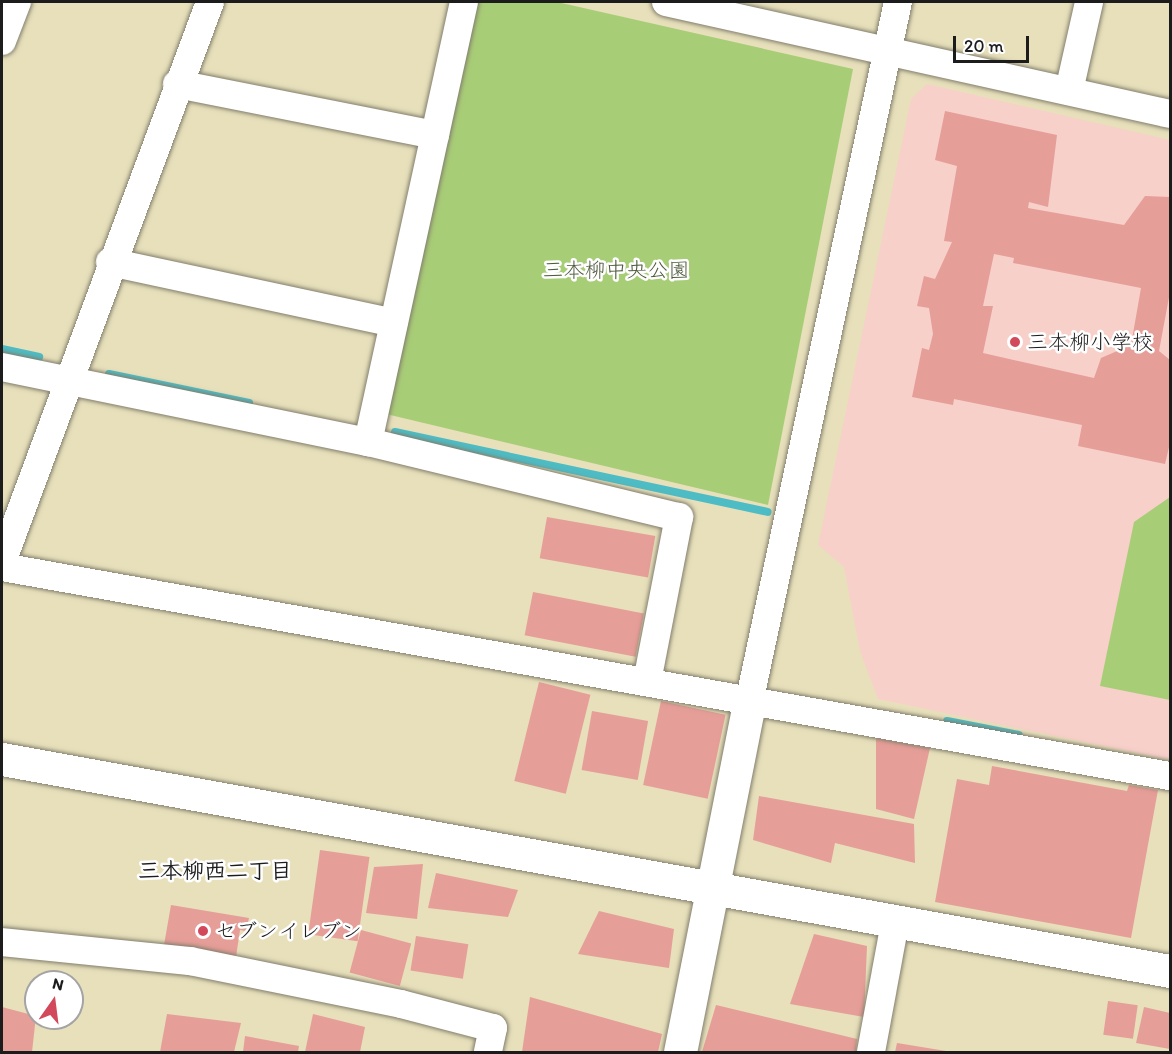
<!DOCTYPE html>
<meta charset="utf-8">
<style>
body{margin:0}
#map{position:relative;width:1172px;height:1054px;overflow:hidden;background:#e7e0bb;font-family:Itim,"Klee One",sans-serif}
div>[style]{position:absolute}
.built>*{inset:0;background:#f7d0c9}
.green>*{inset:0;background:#a8cd77}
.stream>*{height:8px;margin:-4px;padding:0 4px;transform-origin:4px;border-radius:4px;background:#4ebcc4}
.building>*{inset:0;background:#e69e98;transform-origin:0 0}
.roads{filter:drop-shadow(0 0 2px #827e6c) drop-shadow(0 0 2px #827e6c)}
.street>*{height:28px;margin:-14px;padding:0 14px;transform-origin:14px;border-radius:14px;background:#fff}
.secondary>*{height:33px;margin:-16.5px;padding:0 16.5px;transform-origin:16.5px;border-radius:16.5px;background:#fff}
.dots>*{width:16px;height:16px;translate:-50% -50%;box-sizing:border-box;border:3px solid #fff;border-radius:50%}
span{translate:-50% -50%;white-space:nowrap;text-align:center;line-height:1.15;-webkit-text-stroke:5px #fff;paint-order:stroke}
.park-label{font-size:21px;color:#4d5a3c}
.poi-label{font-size:21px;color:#1c1c1c}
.left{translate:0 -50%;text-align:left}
.neighbourhood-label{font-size:22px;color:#1c1c1c;font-weight:700}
.frame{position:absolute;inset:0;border:3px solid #1c1c1c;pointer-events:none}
.north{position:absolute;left:24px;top:970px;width:60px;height:60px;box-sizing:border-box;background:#fff;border:2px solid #a4a4a4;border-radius:50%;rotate:14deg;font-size:16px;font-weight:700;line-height:24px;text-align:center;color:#1c1c1c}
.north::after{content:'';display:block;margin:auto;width:21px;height:27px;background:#d1495b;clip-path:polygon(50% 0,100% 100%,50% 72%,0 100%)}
.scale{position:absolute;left:953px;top:36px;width:76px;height:27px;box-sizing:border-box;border:3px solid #1c1c1c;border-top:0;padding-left:8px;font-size:18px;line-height:21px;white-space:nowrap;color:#1c1c1c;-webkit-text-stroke:4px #fff;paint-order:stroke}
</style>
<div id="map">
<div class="built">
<i style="clip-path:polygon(927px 84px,1170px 140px,1170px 760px,878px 699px,860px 651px,844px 567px,818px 545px,911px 99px)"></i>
</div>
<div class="green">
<i style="clip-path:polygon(478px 2px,557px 2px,853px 69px,768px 505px,386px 414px)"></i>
<i style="clip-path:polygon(1170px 497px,1170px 700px,1100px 686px,1134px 522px)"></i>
</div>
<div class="stream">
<i style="left:2px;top:349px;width:38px;rotate:12deg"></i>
<i style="left:109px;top:374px;width:143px;rotate:11.7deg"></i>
<i style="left:395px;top:432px;width:381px;rotate:12.1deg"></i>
<i style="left:947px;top:721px;width:73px;rotate:11deg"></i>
</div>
<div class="building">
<i style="clip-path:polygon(evenodd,945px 111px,1057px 135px,1048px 207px,1029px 202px,1028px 208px,1124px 225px,1145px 196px,1170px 197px,1170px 292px,1159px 351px,1170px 360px,1170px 443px,1165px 464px,1078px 446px,1082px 425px,954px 399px,953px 405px,912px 397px,922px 348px,929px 350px,933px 334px,929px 308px,917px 306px,924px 276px,935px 279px,952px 242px,944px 241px,957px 166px,935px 160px,945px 111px,994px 254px,1014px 258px,1013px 263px,1141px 288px,1131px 345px,1101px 358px,1094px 378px,983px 353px,993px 306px,983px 306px,994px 254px)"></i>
<i style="left:547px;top:517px;width:110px;height:42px;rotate:10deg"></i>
<i style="left:533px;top:592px;width:113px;height:44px;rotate:11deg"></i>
<i style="left:539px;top:682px;width:53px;height:102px;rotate:14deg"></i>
<i style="left:661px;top:701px;width:66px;height:86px;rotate:12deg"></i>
<i style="left:592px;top:711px;width:57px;height:60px;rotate:10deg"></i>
<i style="clip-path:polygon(876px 738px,930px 748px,914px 819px,876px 809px)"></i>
<i style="clip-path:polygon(992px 766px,1127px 791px,1129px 785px,1158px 790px,1131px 938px,935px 902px,957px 779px,989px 785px)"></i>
<i style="clip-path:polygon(759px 796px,914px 824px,915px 863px,835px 843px,831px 863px,753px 840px)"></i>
<i style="left:320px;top:850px;width:50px;height:85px;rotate:8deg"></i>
<i style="clip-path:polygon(423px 864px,417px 919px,366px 913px,374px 867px)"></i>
<i style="clip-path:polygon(436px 873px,518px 890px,508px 917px,428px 908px)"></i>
<i style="clip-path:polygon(171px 905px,249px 918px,246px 931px,240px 930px,236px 957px,164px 945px)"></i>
<i style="clip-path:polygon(599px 911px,674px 929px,669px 968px,578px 954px)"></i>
<i style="left:361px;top:930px;width:52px;height:44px;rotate:15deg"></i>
<i style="clip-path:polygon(814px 934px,867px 946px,864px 1017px,790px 1004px)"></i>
<i style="left:416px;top:936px;width:53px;height:35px;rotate:9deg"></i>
<i style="clip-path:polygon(530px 997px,662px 1034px,658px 1052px,522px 1052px)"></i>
<i style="left:1108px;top:1001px;width:30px;height:34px;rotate:8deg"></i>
<i style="clip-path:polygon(716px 1005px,857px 1039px,856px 1052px,702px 1052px)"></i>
<i style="clip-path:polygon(2px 1007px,36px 1016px,32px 1052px,2px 1052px)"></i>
<i style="clip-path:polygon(1144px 1007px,1170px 1013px,1170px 1049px,1136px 1043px)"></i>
<i style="clip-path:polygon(167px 1014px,241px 1023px,234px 1052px,160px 1052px)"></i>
<i style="clip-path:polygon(313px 1014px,365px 1027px,360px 1052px,305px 1052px)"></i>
<i style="clip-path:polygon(245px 1036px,299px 1046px,298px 1052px,243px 1052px)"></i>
<i style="clip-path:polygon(897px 1043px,946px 1051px,946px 1052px,895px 1052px)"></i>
</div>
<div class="roads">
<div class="street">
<i style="left:666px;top:2px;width:516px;rotate:12.53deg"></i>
<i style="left:2px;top:41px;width:42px;rotate:-69deg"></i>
<i style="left:177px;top:84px;width:263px;rotate:11.2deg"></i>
<i style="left:1069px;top:91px;width:91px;rotate:-77.3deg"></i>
<i style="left:110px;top:262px;width:290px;rotate:12.1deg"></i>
<i style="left:2px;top:367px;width:374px;rotate:11.6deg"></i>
<i style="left:368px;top:442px;width:320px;rotate:13.6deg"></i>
<i style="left:679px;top:517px;width:168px;rotate:101deg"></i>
<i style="left:368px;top:442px;width:450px;rotate:-77.7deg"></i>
<i style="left:2px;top:562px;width:597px;rotate:-69.62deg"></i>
<i style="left:2px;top:567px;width:1187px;rotate:10.15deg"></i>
<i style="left:750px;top:698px;width:712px;rotate:-78deg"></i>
<i style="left:2px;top:942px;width:189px;rotate:5.8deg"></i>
<i style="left:190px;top:961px;width:215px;rotate:11.5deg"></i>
<i style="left:401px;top:1004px;width:95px;rotate:14.6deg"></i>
<i style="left:493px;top:1028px;width:25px;rotate:102deg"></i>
<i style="left:871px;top:1052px;width:132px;rotate:-79.5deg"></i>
</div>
<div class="secondary">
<i style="left:2px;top:759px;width:1187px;rotate:10.29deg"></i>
<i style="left:680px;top:1052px;width:361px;rotate:-78.8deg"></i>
</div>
</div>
<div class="dots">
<i style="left:1015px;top:342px;background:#d1495b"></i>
<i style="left:203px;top:931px;background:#d1495b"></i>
</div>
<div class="park-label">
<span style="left:616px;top:270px">三本柳中央公園</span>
</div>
<div class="poi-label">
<span class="left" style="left:1027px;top:342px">三本柳小学校</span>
<span class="left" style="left:215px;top:931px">セブンイレブン</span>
</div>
<div class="neighbourhood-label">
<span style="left:215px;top:871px">三本柳西二丁目</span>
</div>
<div class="frame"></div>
<div class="north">N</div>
<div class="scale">20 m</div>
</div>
